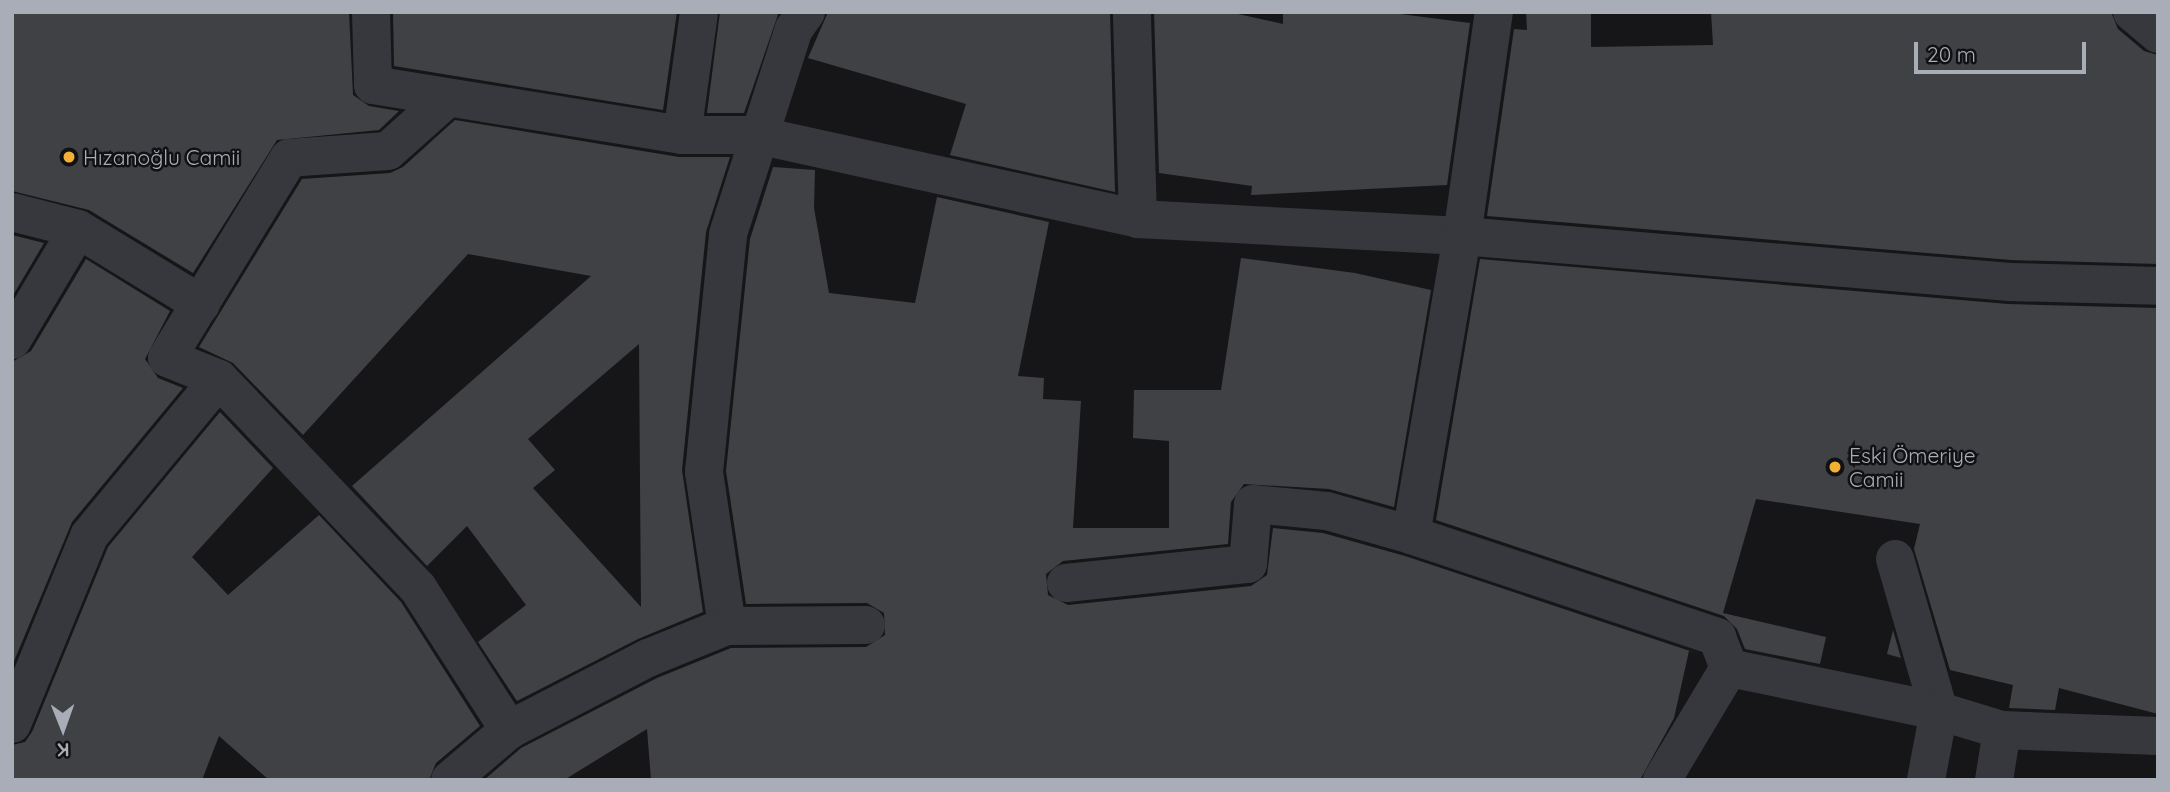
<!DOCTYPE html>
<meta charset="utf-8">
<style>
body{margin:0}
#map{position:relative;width:2170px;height:792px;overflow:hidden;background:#161618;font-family:Quicksand,sans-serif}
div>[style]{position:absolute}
.building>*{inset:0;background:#404145}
.minor>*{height:38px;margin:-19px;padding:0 19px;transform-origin:19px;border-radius:19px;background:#37383d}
.dots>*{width:19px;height:19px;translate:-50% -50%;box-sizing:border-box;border:4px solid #111113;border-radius:50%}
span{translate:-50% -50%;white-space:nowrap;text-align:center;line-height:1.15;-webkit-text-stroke:5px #111113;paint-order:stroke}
.poi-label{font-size:21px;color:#a8adb8}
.left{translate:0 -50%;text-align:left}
.frame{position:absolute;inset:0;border:14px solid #a8adb8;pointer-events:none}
.north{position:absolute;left:28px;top:694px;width:70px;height:70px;-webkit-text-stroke:5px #111113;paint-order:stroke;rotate:179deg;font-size:19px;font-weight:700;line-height:28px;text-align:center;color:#a8adb8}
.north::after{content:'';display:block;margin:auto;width:24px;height:32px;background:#a8adb8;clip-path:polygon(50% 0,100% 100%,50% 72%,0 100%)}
.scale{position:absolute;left:1914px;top:42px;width:172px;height:32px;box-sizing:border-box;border:4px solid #a8adb8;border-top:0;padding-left:9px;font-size:21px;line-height:24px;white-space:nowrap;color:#a8adb8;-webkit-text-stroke:5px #111113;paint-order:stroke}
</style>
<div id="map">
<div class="building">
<i style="clip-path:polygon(12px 12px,349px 12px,353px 95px,369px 106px,399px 111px,379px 130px,277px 140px,193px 273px,89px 210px,12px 191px)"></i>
<i style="clip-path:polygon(393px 12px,677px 12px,663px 110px,394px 66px)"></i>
<i style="clip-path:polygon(720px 12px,779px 12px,744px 113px,707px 113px)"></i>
<i style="clip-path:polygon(828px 12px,1110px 12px,1115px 192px,950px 155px,966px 104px,808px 58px)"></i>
<i style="clip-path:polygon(1154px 12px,1229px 12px,1283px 24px,1283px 12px,1385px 12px,1470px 23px,1447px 185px,1251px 195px,1252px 186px,1159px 173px)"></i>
<i style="clip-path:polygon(1526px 12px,1591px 12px,1591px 47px,1713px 45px,1711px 12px,2111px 12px,2118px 29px,2144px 51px,2158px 55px,2158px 264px,2011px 260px,1487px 216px,1514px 29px,1527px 30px)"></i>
<i style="clip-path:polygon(evenodd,455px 120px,679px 157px,730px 157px,706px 232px,682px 470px,703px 612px,638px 639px,517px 701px,478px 642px,526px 605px,467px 526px,427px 566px,352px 486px,591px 276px,468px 254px,303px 435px,233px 363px,199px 347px,302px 179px,390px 173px,403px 167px,455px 120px,639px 344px,640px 484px,641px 607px,533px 488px,555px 470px,528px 439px,639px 344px)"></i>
<i style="clip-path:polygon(773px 167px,815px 170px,814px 208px,829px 293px,915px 303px,937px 197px,1049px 222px,1018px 376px,1044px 378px,1043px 399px,1081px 401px,1073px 528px,1169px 528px,1169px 441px,1133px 438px,1134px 390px,1221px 390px,1241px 258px,1355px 273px,1431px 290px,1394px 507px,1329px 489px,1244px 484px,1231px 502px,1228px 544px,1063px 561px,1046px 574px,1048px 595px,1068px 605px,1251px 586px,1267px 575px,1273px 528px,1323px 533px,1405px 556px,1696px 653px,1689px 651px,1674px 718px,1640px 780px,651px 780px,647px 729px,564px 780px,484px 780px,521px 748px,657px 678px,731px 648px,866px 647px,885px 635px,884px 613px,867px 603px,746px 604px,726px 471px,750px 239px)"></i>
<i style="clip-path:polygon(12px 235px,44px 243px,12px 297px)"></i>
<i style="clip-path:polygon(86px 259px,170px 311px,145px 359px,158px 378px,183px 388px,72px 522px,12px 666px,12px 362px,31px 351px)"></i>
<i style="clip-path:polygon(1480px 259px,2008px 304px,2158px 308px,2158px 714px,2059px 688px,2055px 710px,2009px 708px,2013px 685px,1950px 670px,1914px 549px,1920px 524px,1756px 499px,1723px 613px,1826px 637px,1820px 664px,1745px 649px,1737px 629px,1724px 616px,1436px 520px)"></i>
<i style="clip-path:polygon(220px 412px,273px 468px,192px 557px,228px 595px,319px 515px,401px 602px,480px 726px,436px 763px,429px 780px,269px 780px,219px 736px,202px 780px,12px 780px,12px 745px,25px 742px,32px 732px,108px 547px)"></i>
<i style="clip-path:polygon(1893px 630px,1901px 658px,1887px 654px)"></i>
</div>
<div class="minor">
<i style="left:371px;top:12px;width:73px;rotate:88.4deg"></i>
<i style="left:373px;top:85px;width:313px;rotate:9.2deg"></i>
<i style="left:682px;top:135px;width:75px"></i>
<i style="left:757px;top:135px;width:390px;rotate:12.4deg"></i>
<i style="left:1138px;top:219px;width:207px;rotate:-91.7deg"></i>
<i style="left:2132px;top:12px;width:34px;rotate:40deg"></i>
<i style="left:445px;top:100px;width:76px;rotate:138.2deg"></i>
<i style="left:388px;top:151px;width:99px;rotate:176deg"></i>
<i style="left:289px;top:158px;width:234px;rotate:121.4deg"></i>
<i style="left:167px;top:358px;width:56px;rotate:22deg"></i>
<i style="left:219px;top:379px;width:289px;rotate:46.4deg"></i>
<i style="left:418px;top:588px;width:169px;rotate:57.3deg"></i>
<i style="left:682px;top:135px;width:124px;rotate:-82.1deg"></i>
<i style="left:12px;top:212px;width:68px;rotate:14.4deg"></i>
<i style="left:78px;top:229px;width:144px;rotate:31.4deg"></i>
<i style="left:1138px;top:219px;width:324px;rotate:3deg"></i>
<i style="left:1462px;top:236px;width:226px;rotate:-81.9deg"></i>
<i style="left:12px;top:340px;width:129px;rotate:-59.3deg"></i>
<i style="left:1411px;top:535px;width:323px;rotate:18.4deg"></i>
<i style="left:1717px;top:637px;width:33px;rotate:69deg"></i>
<i style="left:1729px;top:668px;width:131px;rotate:120.9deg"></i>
<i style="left:1895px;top:559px;width:158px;rotate:73.9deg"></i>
<i style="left:1939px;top:711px;width:70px;rotate:100.7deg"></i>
<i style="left:1066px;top:583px;width:183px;rotate:-6deg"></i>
<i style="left:1248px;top:564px;width:60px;rotate:-85.2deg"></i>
<i style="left:1253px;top:504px;width:74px;rotate:5.4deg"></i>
<i style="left:1327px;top:511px;width:87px;rotate:15.9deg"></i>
<i style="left:1411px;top:535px;width:303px;rotate:-80.3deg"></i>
<i style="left:1462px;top:236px;width:550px;rotate:4.8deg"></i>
<i style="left:2010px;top:282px;width:148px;rotate:1.5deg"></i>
<i style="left:727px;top:626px;width:156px;rotate:-98.5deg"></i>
<i style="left:704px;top:472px;width:239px;rotate:-84.2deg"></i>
<i style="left:728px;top:234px;width:215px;rotate:-72.2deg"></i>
<i style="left:794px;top:29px;width:21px;rotate:-55deg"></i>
<i style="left:1729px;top:668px;width:214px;rotate:11.6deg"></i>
<i style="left:1939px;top:711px;width:66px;rotate:16.8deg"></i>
<i style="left:2002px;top:730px;width:156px;rotate:2.2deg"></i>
<i style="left:12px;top:724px;width:203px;rotate:-67.7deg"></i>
<i style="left:89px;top:536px;width:204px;rotate:-50.4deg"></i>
<i style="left:450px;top:780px;width:77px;rotate:-40.3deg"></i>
<i style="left:509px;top:730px;width:157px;rotate:-27.4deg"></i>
<i style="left:648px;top:658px;width:85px;rotate:-22.1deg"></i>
<i style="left:727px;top:626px;width:139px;rotate:-0.4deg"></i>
<i style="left:1994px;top:780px;width:51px;rotate:-80.9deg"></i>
</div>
<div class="dots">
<i style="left:69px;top:157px;background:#f2b134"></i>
<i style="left:1835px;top:467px;background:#f2b134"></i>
</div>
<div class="poi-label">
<span class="left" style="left:83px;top:157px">Hızanoğlu Camii</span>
<span class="left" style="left:1849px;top:467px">Eski Ömeriye<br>Camii</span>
</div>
<div class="frame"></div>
<div class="north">K</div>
<div class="scale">20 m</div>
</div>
